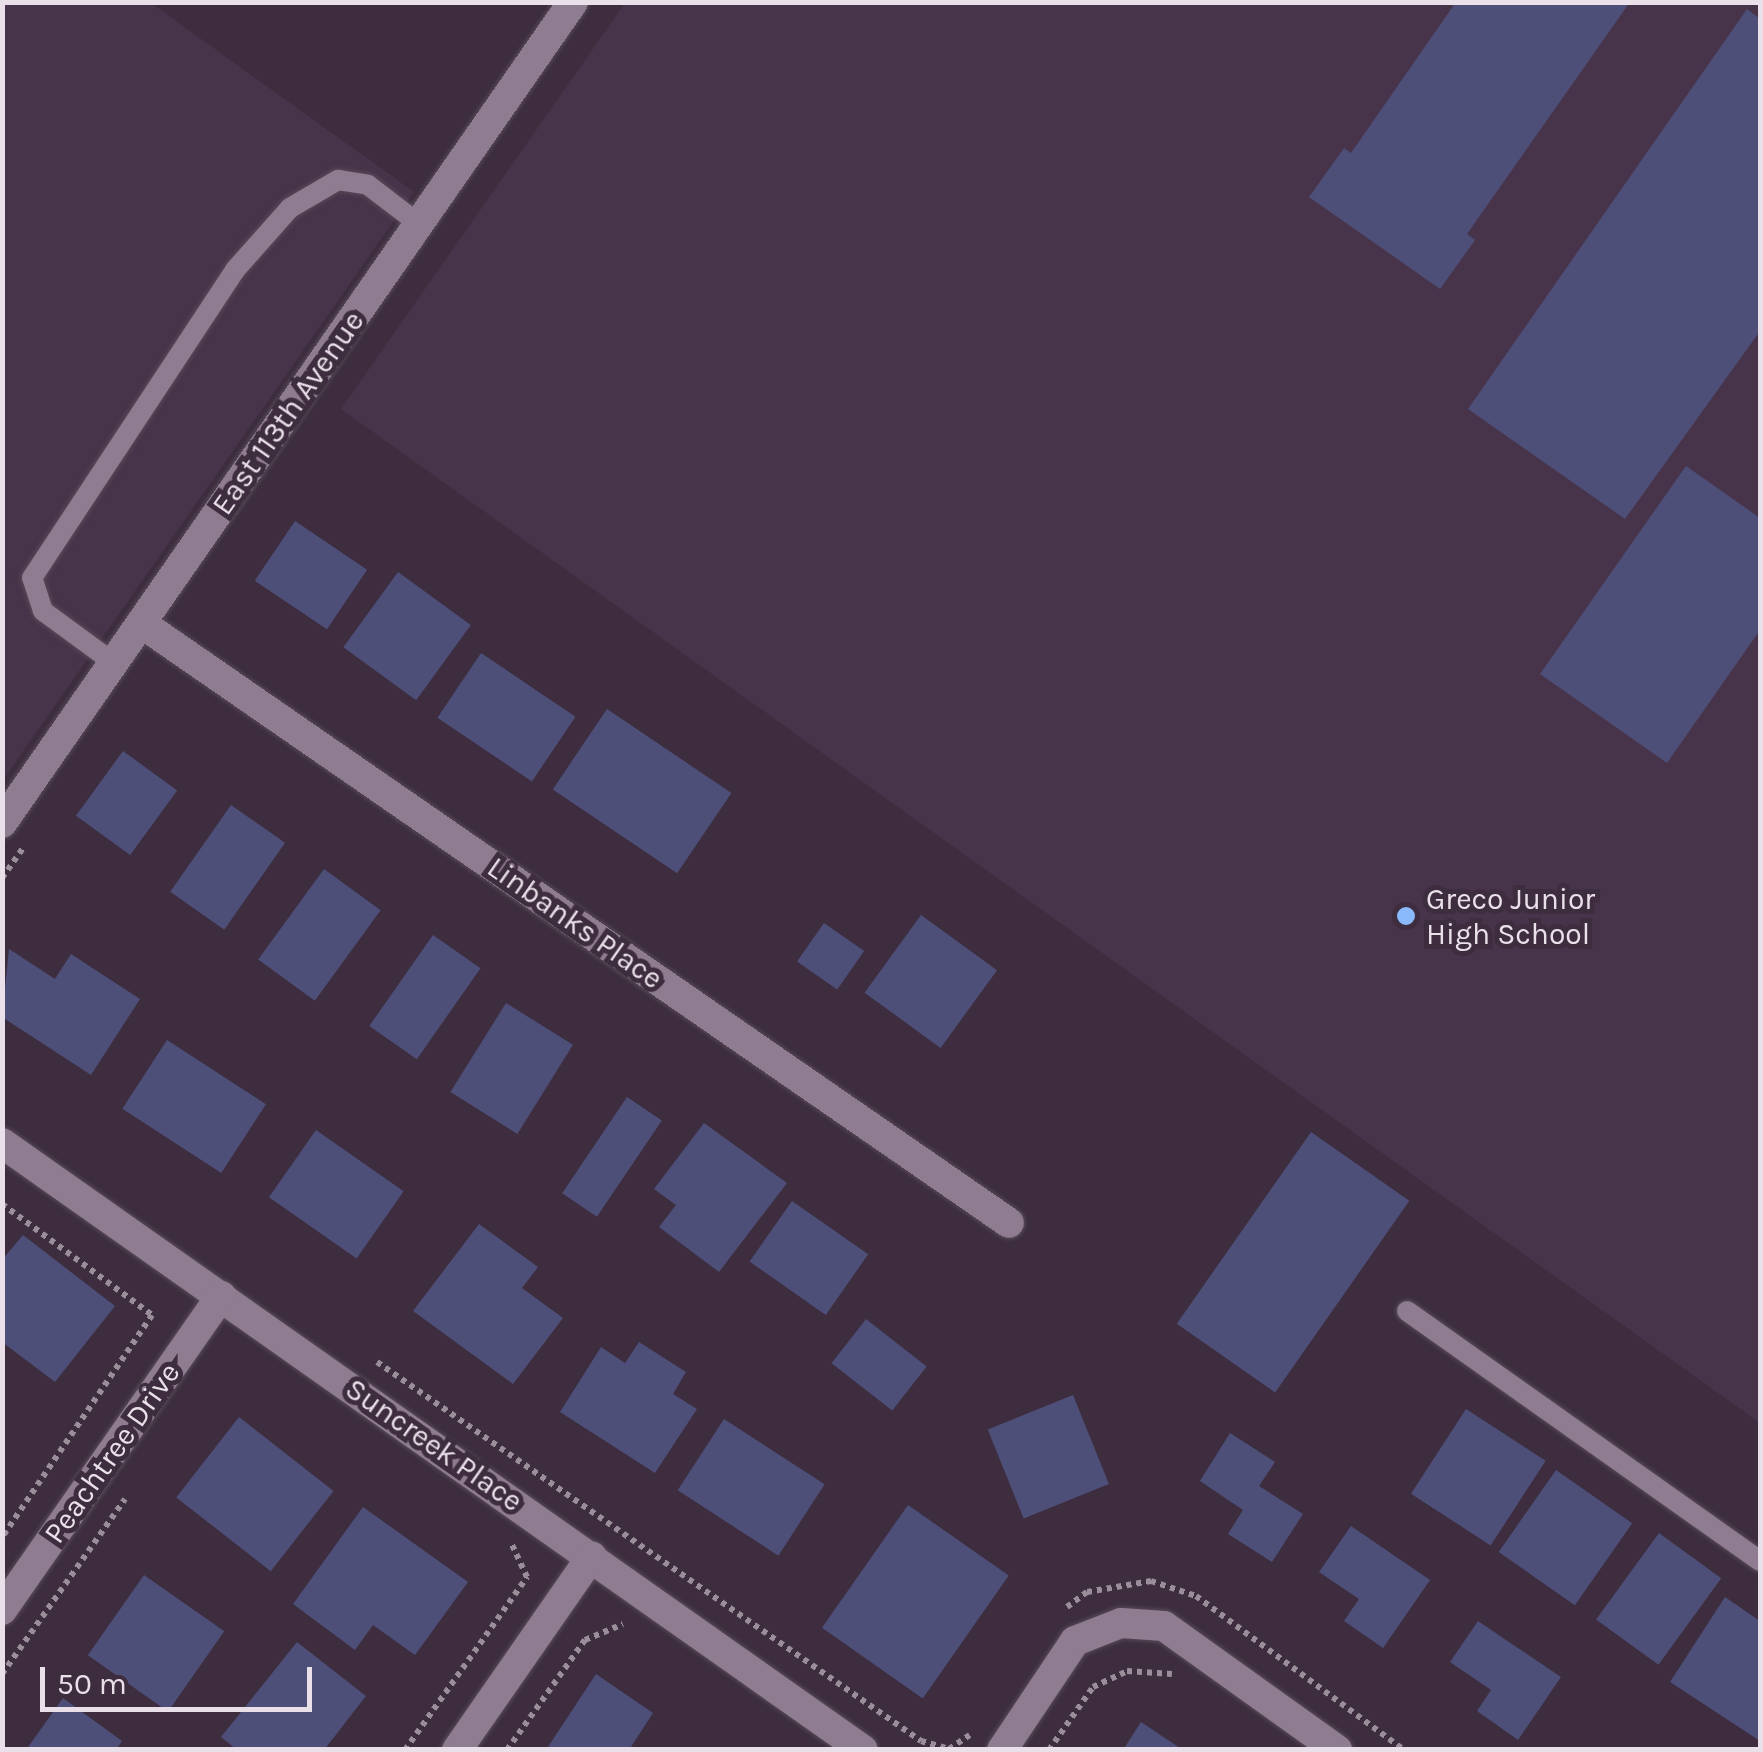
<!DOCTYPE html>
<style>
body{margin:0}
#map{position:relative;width:1763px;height:1752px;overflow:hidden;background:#3d2d3e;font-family:Karla,sans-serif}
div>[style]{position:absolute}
.built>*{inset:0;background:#48344a}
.building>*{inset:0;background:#4d4f79;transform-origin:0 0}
.path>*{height:6px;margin-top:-3px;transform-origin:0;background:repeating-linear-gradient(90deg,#9b8e9b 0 5px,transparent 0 10px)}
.roads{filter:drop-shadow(0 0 2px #574a58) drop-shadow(0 0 2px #574a58)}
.service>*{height:20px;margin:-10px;padding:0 10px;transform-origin:10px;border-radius:10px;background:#8f7c90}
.minor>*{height:30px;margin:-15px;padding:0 15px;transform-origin:15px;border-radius:15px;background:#8f7c90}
.dots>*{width:28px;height:28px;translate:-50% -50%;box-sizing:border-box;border:5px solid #3d2d3e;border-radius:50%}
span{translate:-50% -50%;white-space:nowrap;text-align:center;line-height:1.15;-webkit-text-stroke:10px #3d2d3e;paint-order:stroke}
.street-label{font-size:30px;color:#eae0ea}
.poi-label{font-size:30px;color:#eae0ea}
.left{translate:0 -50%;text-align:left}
.frame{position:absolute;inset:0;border:5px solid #eae0ea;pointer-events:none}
.scale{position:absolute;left:40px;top:1667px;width:272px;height:45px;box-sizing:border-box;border:5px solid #eae0ea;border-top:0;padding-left:12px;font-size:30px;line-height:35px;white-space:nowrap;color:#eae0ea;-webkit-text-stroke:8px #3d2d3e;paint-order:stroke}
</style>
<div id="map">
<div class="built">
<i style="clip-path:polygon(3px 3px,151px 3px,414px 192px,3px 780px)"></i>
<i style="clip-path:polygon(625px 3px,1760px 3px,1760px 1423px,341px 409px)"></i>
</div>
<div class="building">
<i style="clip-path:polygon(1456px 2px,1630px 2px,1467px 234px,1475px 240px,1440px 289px,1309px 197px,1344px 148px,1351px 153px)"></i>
<i style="clip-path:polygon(1747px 9px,1760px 19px,1760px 331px,1625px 519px,1468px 409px)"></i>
<i style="clip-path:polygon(1686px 466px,1760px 518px,1760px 630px,1667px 763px,1540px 674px)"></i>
<i style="left:295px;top:521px;width:87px;height:72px;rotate:34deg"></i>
<i style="left:398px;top:572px;width:90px;height:93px;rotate:36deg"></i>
<i style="left:481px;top:653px;width:114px;height:78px;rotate:34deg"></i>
<i style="left:607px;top:709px;width:150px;height:97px;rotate:34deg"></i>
<i style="left:123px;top:751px;width:67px;height:80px;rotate:36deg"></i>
<i style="left:231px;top:805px;width:66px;height:106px;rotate:35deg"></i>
<i style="left:324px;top:869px;width:70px;height:112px;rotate:36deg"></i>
<i style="left:921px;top:915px;width:94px;height:96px;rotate:36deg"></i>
<i style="left:824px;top:923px;width:49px;height:47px;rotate:35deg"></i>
<i style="left:433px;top:935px;width:58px;height:111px;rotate:35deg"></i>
<i style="clip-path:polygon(9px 949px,55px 979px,71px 954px,140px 999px,91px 1075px,2px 1017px)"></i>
<i style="left:506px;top:1003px;width:79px;height:105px;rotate:32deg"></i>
<i style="left:167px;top:1040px;width:118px;height:82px;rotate:33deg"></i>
<i style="left:627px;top:1097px;width:42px;height:116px;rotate:34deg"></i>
<i style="clip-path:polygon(704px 1123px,787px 1183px,719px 1272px,659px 1227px,676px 1205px,654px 1189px)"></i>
<i style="left:316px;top:1130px;width:107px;height:82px;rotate:35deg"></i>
<i style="left:1311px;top:1132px;width:120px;height:234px;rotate:35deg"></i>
<i style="left:792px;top:1201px;width:93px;height:74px;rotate:35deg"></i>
<i style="clip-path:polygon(479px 1224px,538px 1267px,522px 1288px,563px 1318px,513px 1384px,413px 1311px)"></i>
<i style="clip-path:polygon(23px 1235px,115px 1306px,55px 1382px,2px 1342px,2px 1260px)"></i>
<i style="left:866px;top:1319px;width:77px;height:56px;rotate:38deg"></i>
<i style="clip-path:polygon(639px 1342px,686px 1372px,673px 1394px,697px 1409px,655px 1473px,560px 1412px,601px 1347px,625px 1363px)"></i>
<i style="left:1073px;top:1395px;width:96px;height:92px;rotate:68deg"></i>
<i style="left:1466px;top:1409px;width:95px;height:101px;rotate:33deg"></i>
<i style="left:239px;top:1417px;width:120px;height:102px;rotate:38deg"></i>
<i style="left:724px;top:1419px;width:120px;height:85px;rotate:33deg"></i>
<i style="clip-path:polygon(1230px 1433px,1275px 1462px,1259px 1486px,1303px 1514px,1272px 1562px,1228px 1534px,1243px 1510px,1200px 1481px)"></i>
<i style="left:1556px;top:1470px;width:93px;height:100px;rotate:35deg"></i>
<i style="left:908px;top:1505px;width:123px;height:150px;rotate:35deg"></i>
<i style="clip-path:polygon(363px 1507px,468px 1582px,415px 1655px,373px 1625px,355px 1650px,293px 1604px)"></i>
<i style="clip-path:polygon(1351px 1526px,1430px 1580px,1383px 1648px,1344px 1621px,1359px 1599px,1319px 1572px)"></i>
<i style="left:1659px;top:1533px;width:77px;height:107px;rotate:36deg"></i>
<i style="left:144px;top:1575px;width:98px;height:98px;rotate:35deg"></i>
<i style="clip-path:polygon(1725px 1597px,1760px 1621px,1760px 1741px,1670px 1682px)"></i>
<i style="clip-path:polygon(1478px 1621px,1561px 1677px,1518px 1740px,1477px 1711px,1491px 1690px,1450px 1662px)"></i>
<i style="clip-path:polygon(297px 1642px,366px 1696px,324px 1750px,237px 1750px,221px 1737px)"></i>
<i style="clip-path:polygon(596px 1674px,653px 1713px,629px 1750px,546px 1750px)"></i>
<i style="clip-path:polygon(63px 1698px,122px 1741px,116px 1750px,26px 1750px)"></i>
<i style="clip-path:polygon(1141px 1722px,1183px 1750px,1123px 1750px)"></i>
</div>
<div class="path">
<i style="left:2px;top:878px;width:37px;rotate:-55deg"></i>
<i style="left:2px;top:1204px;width:187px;rotate:36.5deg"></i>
<i style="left:152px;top:1315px;width:268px;rotate:124deg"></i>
<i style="left:377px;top:1362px;width:663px;rotate:34.86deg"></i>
<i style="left:921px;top:1741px;width:29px;rotate:16deg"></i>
<i style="left:949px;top:1749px;width:25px;rotate:-34deg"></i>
<i style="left:1067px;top:1607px;width:25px;rotate:-37deg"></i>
<i style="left:1087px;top:1592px;width:65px;rotate:-9.8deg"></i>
<i style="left:1151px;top:1581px;width:47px;rotate:18.4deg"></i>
<i style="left:1196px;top:1596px;width:259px;rotate:36.5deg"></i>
<i style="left:2px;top:1674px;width:214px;rotate:-54.9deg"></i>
<i style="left:405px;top:1750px;width:212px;rotate:-54.8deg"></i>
<i style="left:527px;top:1577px;width:38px;rotate:-115deg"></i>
<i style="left:507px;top:1750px;width:135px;rotate:-54.7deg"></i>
<i style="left:585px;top:1640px;width:41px;rotate:-22.8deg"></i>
<i style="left:1049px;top:1750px;width:77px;rotate:-55.1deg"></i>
<i style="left:1093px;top:1687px;width:38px;rotate:-25deg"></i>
<i style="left:1127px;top:1671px;width:45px;rotate:3.8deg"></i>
</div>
<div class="roads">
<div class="service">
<i style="left:114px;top:663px;width:88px;rotate:-143.8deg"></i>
<i style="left:43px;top:611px;width:35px;rotate:-108deg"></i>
<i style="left:32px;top:578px;width:369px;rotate:-56.6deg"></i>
<i style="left:235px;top:270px;width:83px;rotate:-48.4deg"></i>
<i style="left:290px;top:208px;width:56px;rotate:-30.3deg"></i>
<i style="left:338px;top:180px;width:30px;rotate:9deg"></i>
<i style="left:368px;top:185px;width:64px;rotate:37.4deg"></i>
<i style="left:1407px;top:1311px;width:433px;rotate:35.3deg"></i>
</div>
<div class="minor">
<i style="left:141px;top:623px;width:1055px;rotate:34.65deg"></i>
<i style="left:2px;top:823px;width:1000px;rotate:-55.18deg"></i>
<i style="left:2px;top:1143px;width:1053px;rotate:35.18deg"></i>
<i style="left:2px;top:1610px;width:383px;rotate:-55.1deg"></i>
<i style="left:457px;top:1750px;width:236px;rotate:-55.2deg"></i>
<i style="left:1002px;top:1750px;width:131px;rotate:-56.2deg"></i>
<i style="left:1075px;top:1641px;width:49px;rotate:-21.4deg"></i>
<i style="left:1121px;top:1623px;width:43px;rotate:4deg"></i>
<i style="left:1164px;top:1626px;width:213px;rotate:35.6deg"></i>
</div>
</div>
<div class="dots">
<i style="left:1406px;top:916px;background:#8bbafc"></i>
</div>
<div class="street-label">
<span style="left:288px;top:413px;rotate:-55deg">East 113th Avenue</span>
<span style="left:575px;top:923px;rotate:35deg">Linbanks Place</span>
<span style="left:434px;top:1445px;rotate:35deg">Suncreek Place</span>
<span style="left:112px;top:1453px;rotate:-55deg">Peachtree Drive</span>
</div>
<div class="poi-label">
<span class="left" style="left:1426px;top:916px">Greco Junior<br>High School</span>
</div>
<div class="frame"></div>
<div class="scale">50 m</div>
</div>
